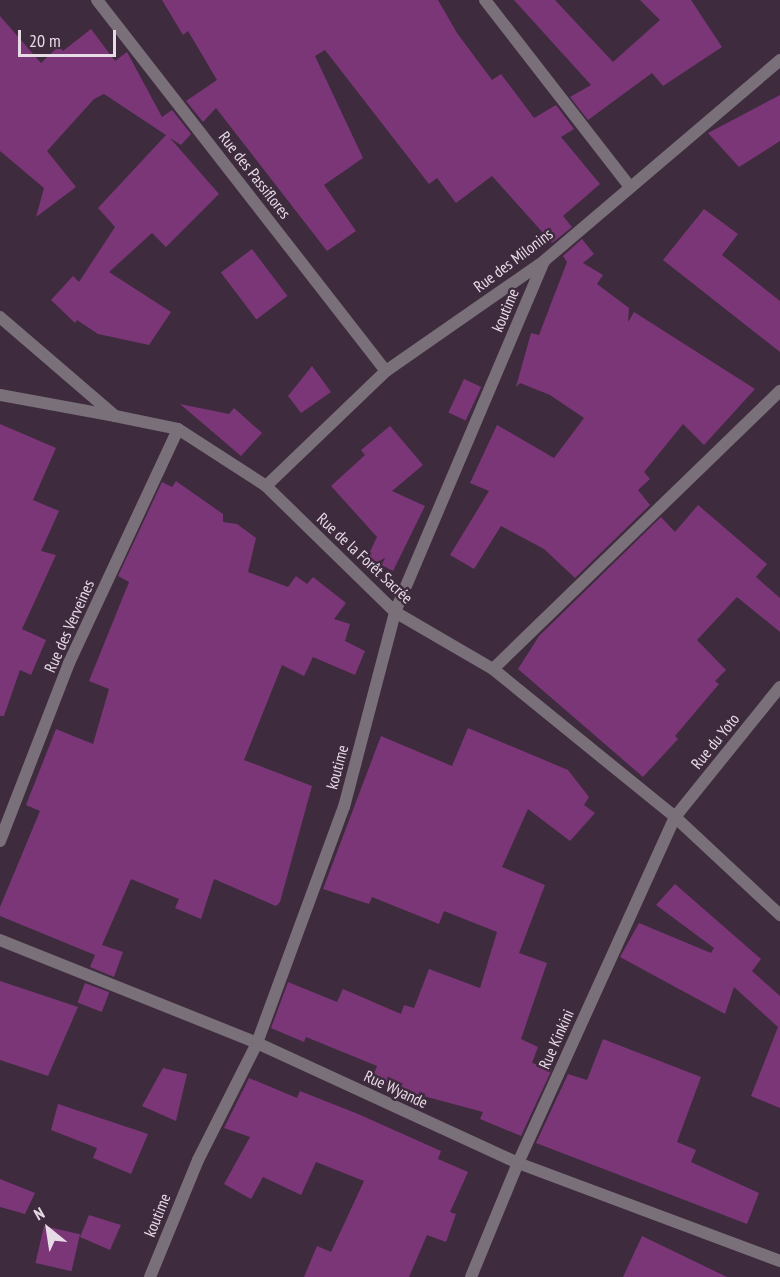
<!DOCTYPE html>
<meta charset="utf-8">
<style>
body{margin:0}
#map{position:relative;width:780px;height:1277px;overflow:hidden;background:#3e2b3d;font-family:"PT Sans Narrow",sans-serif}
div>[style]{position:absolute}
.building>*{inset:0;background:#7b3678;transform-origin:0 0}
.street>*{height:12px;margin:-6px;padding:0 6px;transform-origin:6px;border-radius:6px;background:#7a7079}
span{translate:-50% -50%;white-space:nowrap;text-align:center;line-height:1.15;-webkit-text-stroke:5px #3e2b3d;paint-order:stroke}
.street-label{font-size:16px;color:#e7dbe6}
.north{position:absolute;left:18px;top:1199px;width:60px;height:60px;-webkit-text-stroke:4px #3e2b3d;paint-order:stroke;rotate:330deg;font-size:16px;font-weight:700;line-height:24px;text-align:center;color:#e7dbe6}
.north::after{content:'';display:block;margin:auto;width:21px;height:27px;background:#e7dbe6;clip-path:polygon(50% 0,100% 100%,50% 72%,0 100%)}
.scale{position:absolute;left:18px;top:30px;width:98px;height:27px;box-sizing:border-box;border:3px solid #e7dbe6;border-top:0;padding-left:8px;font-size:18px;line-height:21px;white-space:nowrap;color:#e7dbe6;-webkit-text-stroke:4px #3e2b3d;paint-order:stroke}
</style>
<div id="map">
<div class="building">
<i style="clip-path:polygon(162px 0,438px 0,457px 33px,492px 80px,501px 74px,534px 118px,556px 105px,574px 129px,561px 137px,600px 184px,563px 216px,572px 227px,552px 243px,492px 176px,456px 203px,437px 178px,429px 184px,325px 50px,315px 56px,363px 158px,324px 185px,356px 231px,327px 251px,216px 108px,203px 122px,186px 101px,217px 80px,188px 31px,183px 35px)"></i>
<i style="clip-path:polygon(514px 0,555px 0,613px 62px,660px 20px,640px 0,691px 0,722px 47px,663px 86px,652px 73px,588px 120px,570px 97px,591px 85px)"></i>
<i style="clip-path:polygon(0 16px,41px 63px,59px 46px,63px 51px,91px 29px,115px 61px,127px 52px,162px 117px,172px 110px,191px 134px,181px 145px,170px 138px,219px 194px,166px 247px,152px 233px,109px 272px,171px 312px,149px 345px,98px 334px,77px 320px,75px 323px,51px 300px,73px 276px,79px 282px,115px 227px,98px 208px,166px 135px,104px 94px,94px 99px,47px 151px,76px 187px,36px 217px,44px 188px,0 151px)"></i>
<i style="clip-path:polygon(780px 95px,780px 141px,739px 167px,708px 133px)"></i>
<i style="clip-path:polygon(704px 209px,738px 234px,722px 255px,780px 301px,780px 352px,663px 260px)"></i>
<i style="clip-path:polygon(582px 239px,594px 254px,583px 263px,603px 275px,597px 284px,629px 308px,628px 322px,634px 312px,755px 389px,704px 445px,683px 424px,644px 472px,650px 479px,638px 490px,650px 505px,575px 578px,544px 549px,501px 526px,474px 569px,450px 555px,489px 491px,470px 483px,497px 425px,554px 458px,584px 418px,550px 395px,520px 383px,516px 387px,531px 333px,539px 335px,567px 262px,563px 256px)"></i>
<i style="left:252px;top:249px;width:59px;height:39px;rotate:53deg"></i>
<i style="clip-path:polygon(312px 366px,331px 392px,301px 413px,288px 396px)"></i>
<i style="left:464px;top:379px;width:19px;height:37px;rotate:25deg"></i>
<i style="clip-path:polygon(180px 404px,229px 414px,234px 408px,262px 433px,241px 456px)"></i>
<i style="clip-path:polygon(0 424px,56px 448px,33px 500px,59px 511px,41px 551px,56px 555px,22px 629px,46px 640px,31px 675px,20px 670px,4px 716px,0 716px)"></i>
<i style="clip-path:polygon(390px 426px,423px 465px,392px 491px,425px 506px,393px 571px,367px 558px,377px 537px,331px 486px,365px 455px,361px 450px)"></i>
<i style="clip-path:polygon(176px 481px,223px 514px,223px 522px,237px 524px,256px 538px,248px 572px,288px 587px,296px 576px,307px 584px,313px 577px,346px 603px,334px 619px,350px 624px,345px 641px,365px 651px,355px 675px,313px 657px,304px 676px,282px 665px,244px 760px,312px 786px,280px 902px,276px 906px,214px 879px,201px 919px,175px 908px,179px 899px,131px 879px,102px 945px,123px 952px,114px 977px,90px 967px,95px 955px,0 916px,0 907px,40px 811px,26px 805px,56px 729px,93px 744px,109px 689px,89px 681px,129px 582px,118px 576px,162px 482px,172px 487px)"></i>
<i style="clip-path:polygon(698px 505px,767px 564px,756px 577px,780px 598px,780px 632px,737px 597px,697px 640px,726px 670px,715px 681px,719px 684px,675px 736px,678px 739px,643px 777px,518px 669px,539px 636px,661px 517px,675px 532px)"></i>
<i style="clip-path:polygon(468px 728px,568px 770px,589px 797px,584px 805px,595px 813px,570px 841px,528px 809px,502px 867px,545px 885px,519px 953px,547px 963px,521px 1039px,538px 1047px,532px 1063px,552px 1069px,521px 1136px,480px 1119px,483px 1112px,371px 1082px,377px 1066px,306px 1037px,304px 1042px,271px 1028px,288px 982px,337px 1002px,343px 989px,401px 1014px,404px 1005px,414px 1008px,429px 969px,480px 988px,497px 932px,444px 911px,439px 924px,372px 897px,369px 904px,323px 889px,381px 736px,452px 766px)"></i>
<i style="clip-path:polygon(675px 884px,761px 959px,752px 971px,780px 996px,780px 1108px,751px 1096px,778px 1027px,734px 987px,725px 1014px,620px 957px,639px 923px,711px 953px,714px 948px,656px 905px)"></i>
<i style="clip-path:polygon(0 981px,78px 1007px,48px 1076px,0 1060px)"></i>
<i style="left:85px;top:983px;width:26px;height:21px;rotate:21deg"></i>
<i style="clip-path:polygon(603px 1039px,701px 1077px,677px 1142px,696px 1150px,691px 1162px,759px 1193px,747px 1224px,536px 1143px,568px 1074px,587px 1080px)"></i>
<i style="clip-path:polygon(163px 1068px,187px 1074px,176px 1121px,142px 1106px)"></i>
<i style="clip-path:polygon(249px 1078px,297px 1098px,300px 1091px,358px 1114px,441px 1151px,438px 1159px,468px 1172px,450px 1212px,456px 1214px,446px 1242px,427px 1235px,409px 1277px,304px 1277px,317px 1246px,331px 1252px,364px 1181px,316px 1162px,301px 1195px,263px 1177px,251px 1199px,224px 1184px,250px 1137px,224px 1128px)"></i>
<i style="clip-path:polygon(58px 1104px,148px 1134px,131px 1174px,93px 1158px,97px 1148px,51px 1130px)"></i>
<i style="clip-path:polygon(0 1179px,35px 1193px,25px 1214px,0 1207px)"></i>
<i style="clip-path:polygon(89px 1215px,121px 1225px,110px 1250px,80px 1237px)"></i>
<i style="left:44px;top:1226px;width:37px;height:38px;rotate:13deg"></i>
<i style="clip-path:polygon(642px 1236px,727px 1277px,623px 1277px)"></i>
</div>
<div class="street">
<i style="left:97px;top:0;width:470px;rotate:52.1deg"></i>
<i style="left:485px;top:0;width:237px;rotate:52.2deg"></i>
<i style="left:0;top:317px;width:152px;rotate:40.7deg"></i>
<i style="left:115px;top:416px;width:64px;rotate:11.7deg"></i>
<i style="left:178px;top:429px;width:105px;rotate:32.9deg"></i>
<i style="left:266px;top:486px;width:180px;rotate:44.3deg"></i>
<i style="left:395px;top:612px;width:113px;rotate:30.2deg"></i>
<i style="left:493px;top:669px;width:235px;rotate:39.1deg"></i>
<i style="left:675px;top:817px;width:144px;rotate:43deg"></i>
<i style="left:0;top:395px;width:116px;rotate:10.4deg"></i>
<i style="left:266px;top:486px;width:166px;rotate:-43.8deg"></i>
<i style="left:386px;top:371px;width:193px;rotate:-34.8deg"></i>
<i style="left:544px;top:261px;width:310px;rotate:-40.4deg"></i>
<i style="left:493px;top:669px;width:400px;rotate:-44.1deg"></i>
<i style="left:0;top:841px;width:191px;rotate:-68.8deg"></i>
<i style="left:69px;top:663px;width:258px;rotate:-65deg"></i>
<i style="left:0;top:940px;width:277px;rotate:21.8deg"></i>
<i style="left:257px;top:1043px;width:287px;rotate:24.7deg"></i>
<i style="left:518px;top:1163px;width:280px;rotate:20.5deg"></i>
<i style="left:150px;top:1277px;width:126px;rotate:-67.7deg"></i>
<i style="left:198px;top:1160px;width:131px;rotate:-63.2deg"></i>
<i style="left:257px;top:1043px;width:252px;rotate:-69.8deg"></i>
<i style="left:344px;top:807px;width:202px;rotate:-75.3deg"></i>
<i style="left:395px;top:612px;width:381px;rotate:-67deg"></i>
<i style="left:471px;top:1277px;width:123px;rotate:-67.6deg"></i>
<i style="left:518px;top:1163px;width:380px;rotate:-65.6deg"></i>
<i style="left:675px;top:817px;width:167px;rotate:-51.1deg"></i>
</div>
<div class="street-label">
<span style="left:255px;top:175px;rotate:52deg">Rue des Passiflores</span>
<span style="left:513px;top:260px;rotate:-37deg">Rue des Milonins</span>
<span style="left:505px;top:310px;rotate:-67deg">koutime</span>
<span style="left:365px;top:558px;rotate:43deg">Rue de la Forêt Sacrée</span>
<span style="left:69px;top:626px;rotate:-66deg">Rue des Verveines</span>
<span style="left:715px;top:741px;rotate:-51deg">Rue du Yoto</span>
<span style="left:337px;top:767px;rotate:-75deg">koutime</span>
<span style="left:556px;top:1039px;rotate:-66deg">Rue Kinkini</span>
<span style="left:396px;top:1089px;rotate:25deg">Rue Wyande</span>
<span style="left:157px;top:1215px;rotate:-68deg">koutime</span>
</div>
<div class="north">N</div>
<div class="scale">20 m</div>
</div>
